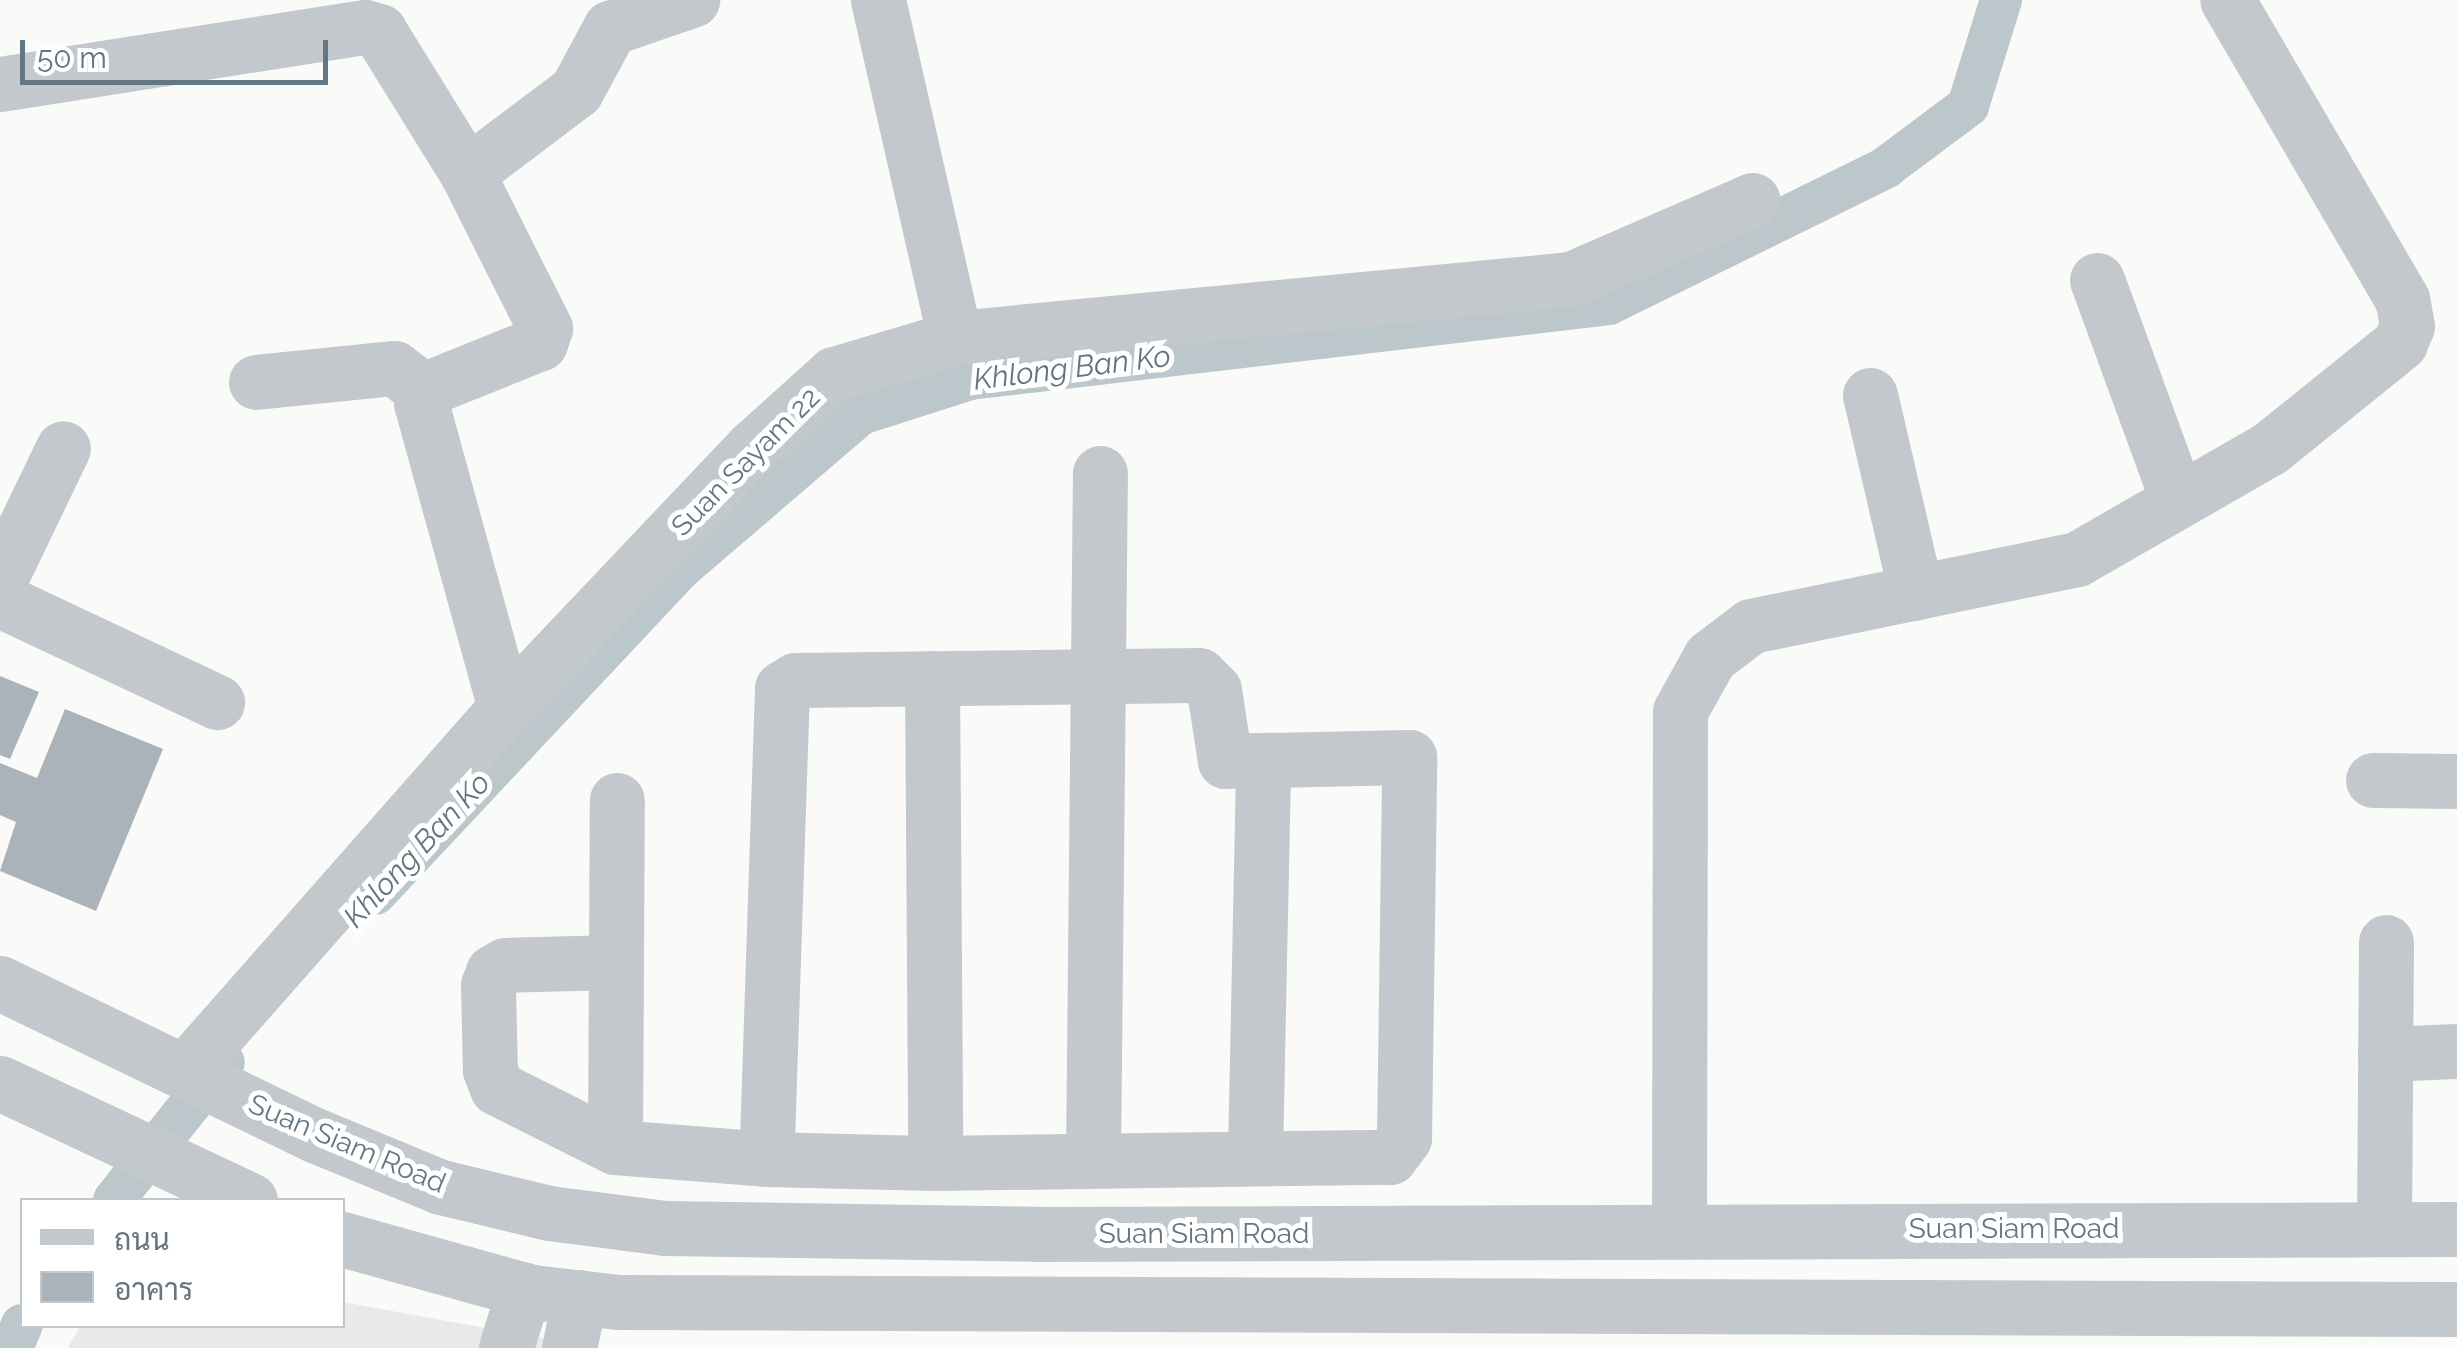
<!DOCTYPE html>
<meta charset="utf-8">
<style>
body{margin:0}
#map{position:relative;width:2457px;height:1348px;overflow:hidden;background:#fafaf8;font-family:Raleway,Sarabun,sans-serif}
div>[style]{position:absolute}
.built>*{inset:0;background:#e8e9e9}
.canal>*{height:42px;margin:-21px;padding:0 21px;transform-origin:21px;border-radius:21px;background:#bbc7cb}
.building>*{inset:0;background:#aab3b9}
.minor>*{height:55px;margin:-27.5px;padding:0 27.5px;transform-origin:27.5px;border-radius:27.5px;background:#c3c8cc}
span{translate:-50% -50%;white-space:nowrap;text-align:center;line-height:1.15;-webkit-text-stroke:10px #fff;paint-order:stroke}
.street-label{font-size:28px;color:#657683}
.water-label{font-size:30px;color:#60757c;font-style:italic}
.legend{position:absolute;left:20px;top:1198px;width:325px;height:130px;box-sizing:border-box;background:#fff;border:2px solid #c1c8cd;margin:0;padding:12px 18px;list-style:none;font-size:30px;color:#657683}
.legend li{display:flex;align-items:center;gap:20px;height:50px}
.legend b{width:50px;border:2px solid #c1c8cd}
.scale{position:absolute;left:20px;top:40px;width:308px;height:45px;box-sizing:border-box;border:5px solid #657683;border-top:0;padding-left:12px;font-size:30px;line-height:35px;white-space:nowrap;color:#657683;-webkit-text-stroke:8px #fff;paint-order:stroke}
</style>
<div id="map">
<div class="built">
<i style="clip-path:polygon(343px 1302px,595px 1348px,68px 1348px,80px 1326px,342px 1326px)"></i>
</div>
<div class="canal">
<i style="left:375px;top:894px;width:446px;rotate:-46.8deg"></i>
<i style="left:680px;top:569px;width:238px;rotate:-40.6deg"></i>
<i style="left:861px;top:414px;width:114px;rotate:-17.8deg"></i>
<i style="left:970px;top:379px;width:643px;rotate:-6.69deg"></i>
<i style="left:1609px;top:304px;width:308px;rotate:-26.2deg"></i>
<i style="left:1885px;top:168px;width:104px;rotate:-36.8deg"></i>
<i style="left:1968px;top:106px;width:111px;rotate:-72.7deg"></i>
<i style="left:114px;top:1200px;width:176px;rotate:-51.4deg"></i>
<i style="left:12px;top:1348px;width:25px;rotate:-67deg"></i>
</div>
<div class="building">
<i style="clip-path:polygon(0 676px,39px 692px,10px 759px,0 755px)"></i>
<i style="clip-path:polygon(65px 709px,163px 749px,96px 911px,0 871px,16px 822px,0 815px,0 763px,37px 778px)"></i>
</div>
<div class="minor">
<i style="left:878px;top:0;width:347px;rotate:77.2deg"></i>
<i style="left:0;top:84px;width:369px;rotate:-8.9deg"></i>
<i style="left:365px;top:27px;width:15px;rotate:16deg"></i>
<i style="left:379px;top:31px;width:167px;rotate:58.2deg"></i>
<i style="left:467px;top:173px;width:174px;rotate:63.3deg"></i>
<i style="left:545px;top:328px;width:16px;rotate:108deg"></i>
<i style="left:540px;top:343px;width:126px;rotate:158.1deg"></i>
<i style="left:467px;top:173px;width:136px;rotate:-37deg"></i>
<i style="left:576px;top:91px;width:72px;rotate:-61.6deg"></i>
<i style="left:610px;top:28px;width:87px;rotate:-18.9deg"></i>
<i style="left:2097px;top:280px;width:235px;rotate:69.9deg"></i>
<i style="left:256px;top:382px;width:139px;rotate:-5.8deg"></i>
<i style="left:394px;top:368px;width:36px;rotate:37deg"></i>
<i style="left:423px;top:390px;width:13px;rotate:99deg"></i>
<i style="left:421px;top:403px;width:316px;rotate:74.6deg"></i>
<i style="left:1870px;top:395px;width:203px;rotate:76.9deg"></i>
<i style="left:0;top:579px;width:145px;rotate:-64.3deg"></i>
<i style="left:0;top:600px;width:240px;rotate:25.2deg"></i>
<i style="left:932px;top:678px;width:485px;rotate:89.6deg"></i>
<i style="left:2373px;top:780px;width:84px;rotate:0.7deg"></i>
<i style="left:616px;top:962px;width:111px;rotate:178.5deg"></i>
<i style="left:505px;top:965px;width:14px;rotate:150deg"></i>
<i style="left:493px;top:972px;width:14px;rotate:111deg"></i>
<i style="left:488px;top:985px;width:85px;rotate:88.7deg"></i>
<i style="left:490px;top:1070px;width:19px;rotate:69deg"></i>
<i style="left:497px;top:1088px;width:132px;rotate:26.6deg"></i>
<i style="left:615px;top:1147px;width:151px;rotate:4.5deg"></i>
<i style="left:766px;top:1159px;width:169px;rotate:1.4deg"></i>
<i style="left:935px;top:1163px;width:455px;rotate:-0.8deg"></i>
<i style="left:1390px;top:1157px;width:24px;rotate:-54deg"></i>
<i style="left:1404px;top:1138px;width:381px;rotate:-89.2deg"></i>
<i style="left:1409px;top:757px;width:184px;rotate:178.8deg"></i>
<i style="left:1225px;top:761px;width:72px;rotate:-98.8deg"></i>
<i style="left:1214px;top:690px;width:21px;rotate:-135deg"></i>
<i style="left:1199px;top:675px;width:404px;rotate:179.3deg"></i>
<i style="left:795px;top:680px;width:15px;rotate:148deg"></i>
<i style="left:782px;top:688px;width:471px;rotate:91.9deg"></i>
<i style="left:0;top:983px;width:352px;rotate:25.8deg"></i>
<i style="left:317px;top:1136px;width:134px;rotate:22.4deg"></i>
<i style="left:441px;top:1187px;width:111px;rotate:13.5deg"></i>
<i style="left:549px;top:1213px;width:117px;rotate:7.4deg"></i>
<i style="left:665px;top:1228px;width:372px;rotate:0.9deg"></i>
<i style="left:1037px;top:1234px;width:1420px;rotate:-0.2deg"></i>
<i style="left:2385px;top:1054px;width:72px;rotate:-2.4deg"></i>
<i style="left:185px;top:1071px;width:484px;rotate:-48.6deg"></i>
<i style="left:505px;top:708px;width:361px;rotate:-46.5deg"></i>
<i style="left:754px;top:446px;width:108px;rotate:-42deg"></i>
<i style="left:834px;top:374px;width:126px;rotate:-16.6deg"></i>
<i style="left:955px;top:338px;width:619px;rotate:-5.47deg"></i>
<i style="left:1571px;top:279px;width:198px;rotate:-23.5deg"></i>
<i style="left:0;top:1083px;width:276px;rotate:25.1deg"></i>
<i style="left:615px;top:1147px;width:347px;rotate:-89.7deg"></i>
<i style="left:1255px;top:1154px;width:392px;rotate:-88.8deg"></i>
<i style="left:1093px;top:1159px;width:686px;rotate:-89.42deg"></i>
<i style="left:1679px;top:1229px;width:518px;rotate:-89.89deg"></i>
<i style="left:1680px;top:711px;width:62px;rotate:-60.9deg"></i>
<i style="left:1710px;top:657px;width:51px;rotate:-37.1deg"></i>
<i style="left:1751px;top:626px;width:333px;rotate:-11.6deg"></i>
<i style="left:2077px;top:559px;width:223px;rotate:-29.9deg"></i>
<i style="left:2270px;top:448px;width:167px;rotate:-38.9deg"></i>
<i style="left:2400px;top:343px;width:18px;rotate:-68deg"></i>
<i style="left:2407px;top:326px;width:27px;rotate:-100deg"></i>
<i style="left:2402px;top:299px;width:346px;rotate:-120.3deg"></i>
<i style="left:2384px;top:1229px;width:287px;rotate:-89.6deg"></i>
<i style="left:342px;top:1239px;width:197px;rotate:15.6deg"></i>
<i style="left:532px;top:1292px;width:88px;rotate:6.6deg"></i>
<i style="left:619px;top:1302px;width:1838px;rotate:0.22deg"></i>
<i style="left:506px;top:1348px;width:61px;rotate:-72.8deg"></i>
<i style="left:569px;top:1348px;width:52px;rotate:-77.8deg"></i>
</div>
<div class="street-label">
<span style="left:746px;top:462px;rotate:-45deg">Suan Sayam 22</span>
<span style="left:347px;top:1144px;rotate:23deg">Suan Siam Road</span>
<span style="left:2014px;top:1229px">Suan Siam Road</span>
<span style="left:1204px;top:1234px">Suan Siam Road</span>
</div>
<div class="water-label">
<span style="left:1072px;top:368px;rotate:-7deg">Khlong Ban Ko</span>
<span style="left:417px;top:850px;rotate:-47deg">Khlong Ban Ko</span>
</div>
<ul class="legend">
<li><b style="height:12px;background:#c3c8cc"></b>ถนน</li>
<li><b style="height:28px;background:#aab3b9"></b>อาคาร</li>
</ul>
<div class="scale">50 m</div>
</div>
